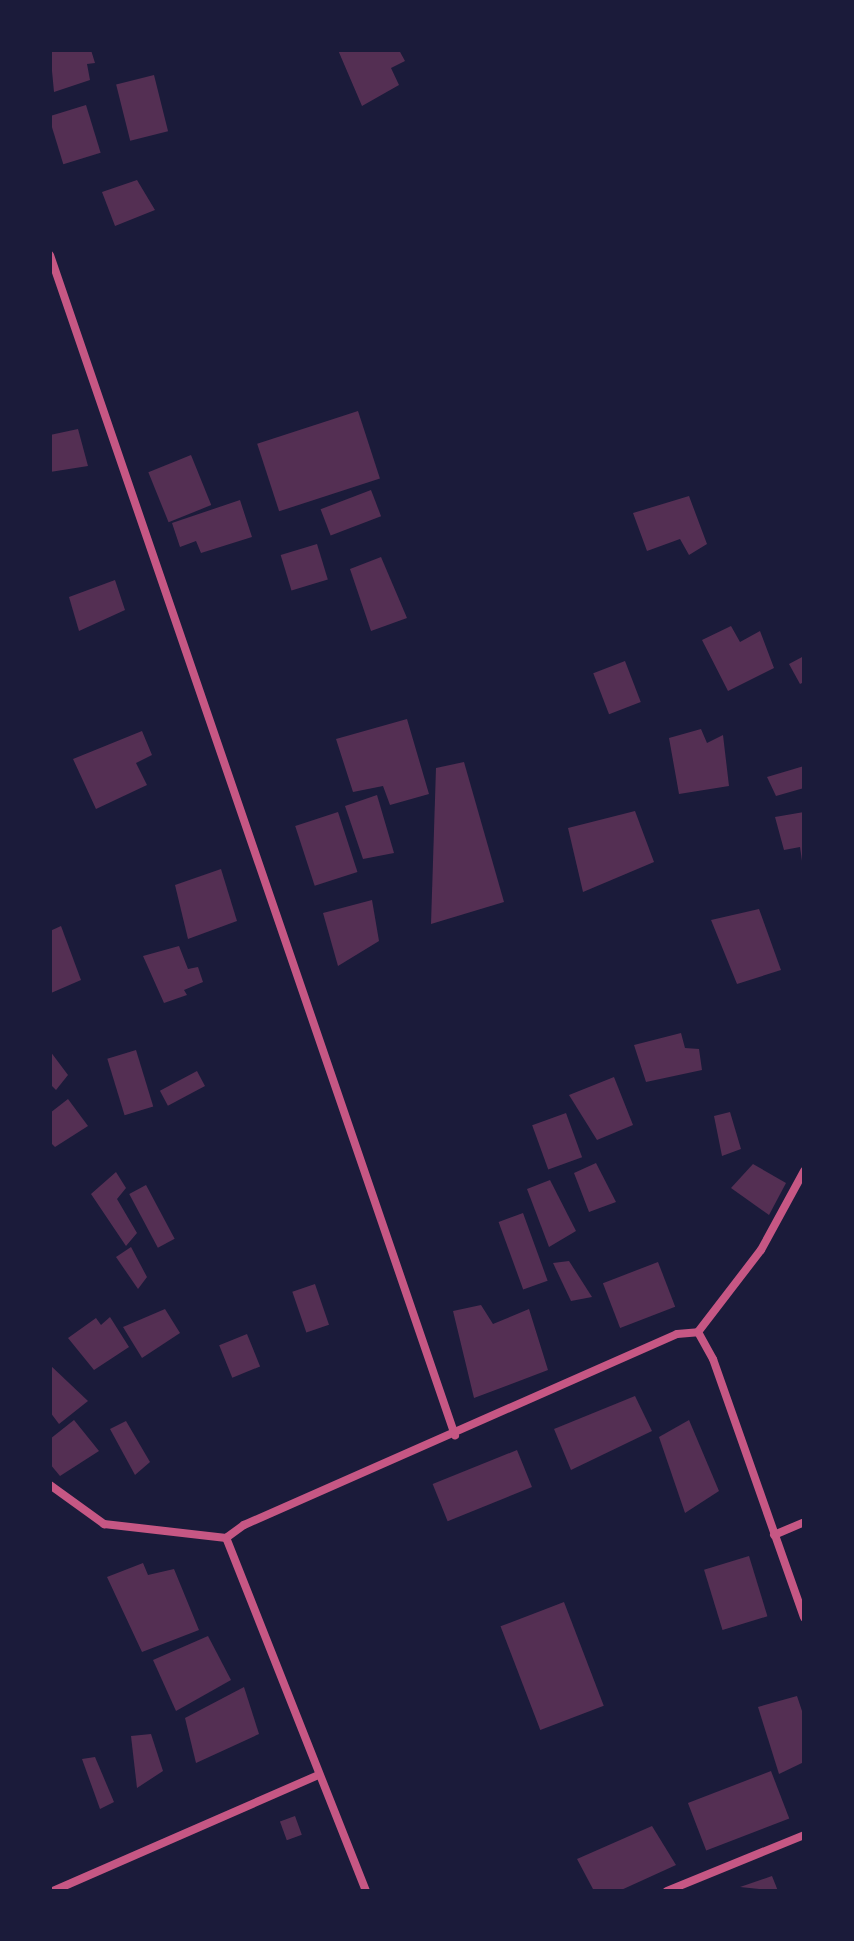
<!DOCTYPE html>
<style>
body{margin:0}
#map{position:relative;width:854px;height:1941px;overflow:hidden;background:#1b1b3a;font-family:Helvetica,sans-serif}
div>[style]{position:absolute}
.building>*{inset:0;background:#542f53;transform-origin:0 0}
.minor>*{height:8px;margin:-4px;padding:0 4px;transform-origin:4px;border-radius:4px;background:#c65784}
span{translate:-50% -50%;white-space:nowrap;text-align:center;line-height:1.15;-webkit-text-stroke:8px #1b1b3a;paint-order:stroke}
.frame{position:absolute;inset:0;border:52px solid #1b1b3a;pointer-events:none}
</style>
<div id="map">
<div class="building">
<i style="clip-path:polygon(50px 50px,91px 50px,95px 63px,87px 64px,90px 80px,54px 92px)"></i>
<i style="clip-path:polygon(338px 50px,399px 50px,405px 61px,391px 68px,399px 85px,362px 106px)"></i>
<i style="left:154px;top:75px;width:58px;height:39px;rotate:76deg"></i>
<i style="left:86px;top:105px;width:50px;height:39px;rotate:73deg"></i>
<i style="clip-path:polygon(137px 180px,155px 210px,115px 226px,102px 192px)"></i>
<i style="left:358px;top:411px;width:71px;height:106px;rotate:72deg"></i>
<i style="clip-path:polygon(78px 429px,88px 466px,50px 472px,50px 435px)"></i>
<i style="left:191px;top:455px;width:54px;height:46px;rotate:68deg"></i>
<i style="left:371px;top:490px;width:28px;height:54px;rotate:69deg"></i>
<i style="clip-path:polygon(689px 496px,707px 544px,689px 555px,680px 539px,647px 551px,633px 513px)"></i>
<i style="clip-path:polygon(240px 500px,252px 537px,201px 553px,196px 541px,180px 547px,172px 523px)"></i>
<i style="left:317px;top:544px;width:37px;height:38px;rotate:73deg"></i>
<i style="clip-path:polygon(381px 557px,407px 618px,371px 631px,350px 569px)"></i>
<i style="clip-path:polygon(115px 580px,125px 610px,79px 631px,69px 597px)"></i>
<i style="clip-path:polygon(731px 626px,740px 642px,760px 631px,774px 668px,728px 691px,702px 640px)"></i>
<i style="clip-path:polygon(804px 656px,804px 682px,800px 684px,789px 664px)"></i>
<i style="left:625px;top:661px;width:44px;height:34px;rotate:69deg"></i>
<i style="clip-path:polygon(407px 719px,429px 794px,390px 805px,383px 786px,353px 792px,336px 739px)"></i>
<i style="clip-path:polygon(701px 729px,707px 743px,723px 735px,729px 786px,679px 794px,669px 738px)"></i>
<i style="clip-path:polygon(142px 731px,152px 755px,136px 763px,147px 785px,96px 809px,73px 759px)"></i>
<i style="clip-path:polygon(464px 762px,504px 902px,431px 924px,436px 768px)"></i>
<i style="clip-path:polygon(804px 766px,804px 788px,776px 796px,767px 777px)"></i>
<i style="clip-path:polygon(377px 795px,394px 853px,363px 859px,345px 806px)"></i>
<i style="clip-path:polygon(635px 811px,654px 862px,583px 892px,568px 828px)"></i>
<i style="left:338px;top:812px;width:63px;height:45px;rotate:72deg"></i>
<i style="clip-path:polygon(804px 812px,804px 861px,802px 861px,800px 847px,784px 850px,775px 817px)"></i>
<i style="clip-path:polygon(221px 869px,237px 921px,188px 939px,175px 885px)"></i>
<i style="clip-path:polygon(372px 900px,379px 941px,338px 966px,323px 913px)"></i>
<i style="clip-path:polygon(759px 909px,781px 970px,737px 984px,711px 920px)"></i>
<i style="clip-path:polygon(61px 926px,81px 980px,51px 993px,50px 931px)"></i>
<i style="clip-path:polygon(179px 946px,188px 969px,198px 967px,203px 982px,184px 990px,187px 995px,164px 1003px,143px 956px)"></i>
<i style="clip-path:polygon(681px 1033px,685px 1048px,699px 1049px,702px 1070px,646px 1082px,634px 1045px)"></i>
<i style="left:136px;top:1050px;width:59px;height:30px;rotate:73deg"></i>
<i style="clip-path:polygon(50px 1051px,68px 1075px,56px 1090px,50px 1084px)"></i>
<i style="left:197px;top:1071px;width:17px;height:42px;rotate:62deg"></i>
<i style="clip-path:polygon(614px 1077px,633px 1125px,597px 1140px,569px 1095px)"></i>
<i style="clip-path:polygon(68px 1099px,88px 1126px,55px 1147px,50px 1142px,50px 1113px)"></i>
<i style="clip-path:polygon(730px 1112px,741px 1149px,722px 1156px,714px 1116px)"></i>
<i style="left:566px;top:1113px;width:47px;height:36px;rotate:70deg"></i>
<i style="clip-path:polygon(596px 1163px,616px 1202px,589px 1212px,574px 1173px)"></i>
<i style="clip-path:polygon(753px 1164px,786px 1183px,769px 1215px,731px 1188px)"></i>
<i style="clip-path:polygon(116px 1172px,126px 1188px,117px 1199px,137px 1233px,126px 1246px,91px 1194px)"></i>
<i style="clip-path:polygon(550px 1180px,576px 1231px,549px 1247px,527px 1189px)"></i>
<i style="left:146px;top:1185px;width:61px;height:19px;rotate:62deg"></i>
<i style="left:523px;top:1213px;width:72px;height:26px;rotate:70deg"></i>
<i style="clip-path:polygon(131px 1247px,147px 1277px,138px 1289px,116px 1257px)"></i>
<i style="clip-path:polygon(569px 1261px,592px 1297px,571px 1301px,553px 1263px)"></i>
<i style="left:658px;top:1262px;width:48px;height:59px;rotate:69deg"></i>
<i style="left:315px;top:1284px;width:43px;height:24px;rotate:71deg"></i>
<i style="clip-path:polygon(481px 1305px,493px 1324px,529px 1309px,548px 1370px,474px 1398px,453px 1311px)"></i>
<i style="clip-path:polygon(165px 1309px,180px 1333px,142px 1358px,123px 1327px)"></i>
<i style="clip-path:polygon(110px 1317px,129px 1347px,94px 1370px,68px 1338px,96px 1318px,101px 1325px)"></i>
<i style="left:247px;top:1334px;width:35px;height:30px;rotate:68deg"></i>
<i style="clip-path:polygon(50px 1365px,88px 1401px,59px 1424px,50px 1412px)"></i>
<i style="clip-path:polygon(635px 1396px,652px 1431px,571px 1470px,554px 1429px)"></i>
<i style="clip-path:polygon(74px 1420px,99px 1451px,60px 1476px,50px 1464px,50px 1439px)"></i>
<i style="clip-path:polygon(689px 1420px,719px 1491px,685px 1513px,659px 1437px)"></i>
<i style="clip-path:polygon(126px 1421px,150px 1462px,135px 1475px,110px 1429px)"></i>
<i style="left:517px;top:1450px;width:40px;height:91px;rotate:68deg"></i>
<i style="left:749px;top:1556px;width:63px;height:47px;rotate:73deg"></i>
<i style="clip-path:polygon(143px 1563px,148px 1575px,174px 1569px,199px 1630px,142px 1652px,107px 1577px)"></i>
<i style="left:564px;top:1602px;width:111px;height:68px;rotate:69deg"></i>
<i style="clip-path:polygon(208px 1636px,231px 1680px,176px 1711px,153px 1660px)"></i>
<i style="clip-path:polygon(244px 1687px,259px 1734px,196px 1763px,185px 1718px)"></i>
<i style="clip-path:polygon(797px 1696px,804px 1717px,804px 1762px,779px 1774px,758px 1707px)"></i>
<i style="clip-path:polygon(151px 1734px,163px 1771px,137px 1788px,131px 1736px)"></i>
<i style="clip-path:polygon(95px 1757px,114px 1802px,100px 1809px,82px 1759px)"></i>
<i style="left:771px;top:1771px;width:51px;height:89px;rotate:69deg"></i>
<i style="left:295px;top:1816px;width:20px;height:16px;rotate:70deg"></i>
<i style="clip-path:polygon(652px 1826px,676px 1865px,619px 1891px,594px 1891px,577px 1859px)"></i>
<i style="clip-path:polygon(772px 1876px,778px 1891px,740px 1887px)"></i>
</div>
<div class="minor">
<i style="left:50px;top:255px;width:1248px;rotate:71.06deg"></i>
<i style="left:698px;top:1332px;width:103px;rotate:-52.5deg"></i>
<i style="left:761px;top:1250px;width:90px;rotate:-61.4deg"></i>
<i style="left:50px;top:1485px;width:67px;rotate:35.8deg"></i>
<i style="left:104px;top:1524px;width:123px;rotate:6.5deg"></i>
<i style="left:774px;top:1535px;width:33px;rotate:-23deg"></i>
<i style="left:53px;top:1891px;width:290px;rotate:-23.6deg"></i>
<i style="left:366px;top:1891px;width:380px;rotate:-111.6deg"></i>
<i style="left:226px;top:1538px;width:22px;rotate:-36deg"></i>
<i style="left:244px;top:1525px;width:473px;rotate:-23.8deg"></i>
<i style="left:677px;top:1334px;width:21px;rotate:-5deg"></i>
<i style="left:698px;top:1332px;width:31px;rotate:61deg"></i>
<i style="left:713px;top:1359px;width:274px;rotate:70.6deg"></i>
<i style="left:667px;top:1891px;width:148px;rotate:-22.2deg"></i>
</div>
<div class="frame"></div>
</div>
